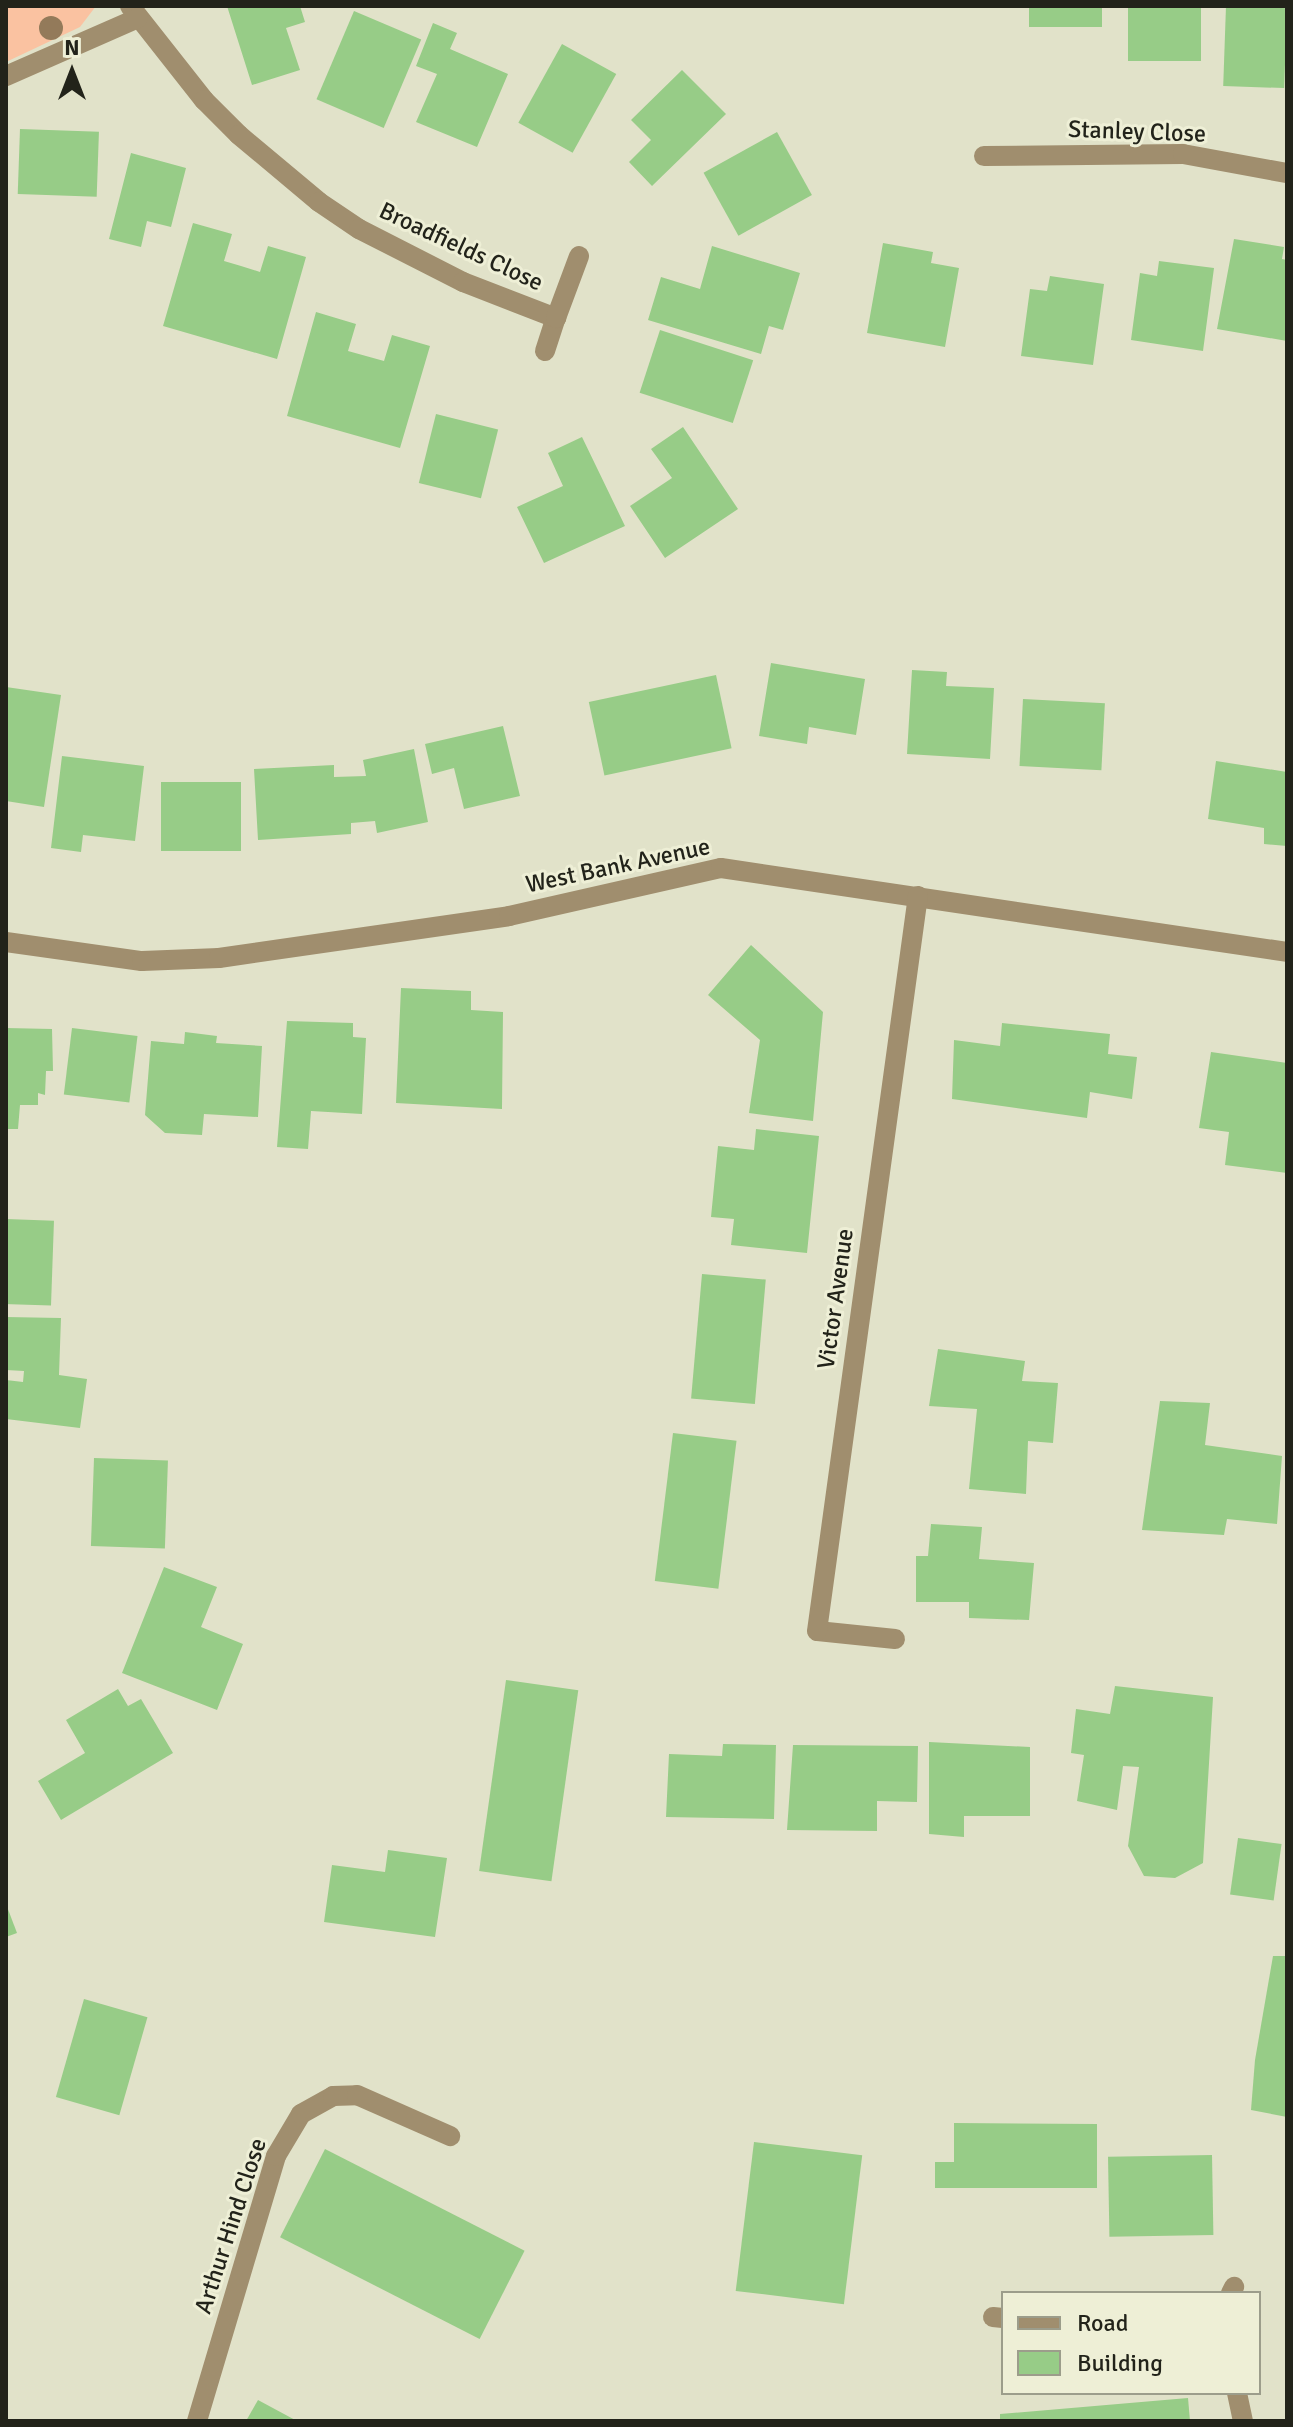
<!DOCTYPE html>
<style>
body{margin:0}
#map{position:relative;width:1293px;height:2427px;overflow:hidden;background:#e1e2c9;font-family:Signika,sans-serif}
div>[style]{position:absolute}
.green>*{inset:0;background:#fac2a1}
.building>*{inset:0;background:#97cc87;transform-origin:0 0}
.lane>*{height:20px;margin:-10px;padding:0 10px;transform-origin:10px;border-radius:10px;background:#a08e6e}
.street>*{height:20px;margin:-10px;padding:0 10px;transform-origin:10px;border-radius:10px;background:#a08e6e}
.trees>*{width:24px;height:24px;margin:-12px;border-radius:50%;background:#937a5a}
span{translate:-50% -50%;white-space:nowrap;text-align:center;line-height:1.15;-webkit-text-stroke:6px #eeefd6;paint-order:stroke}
.street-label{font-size:24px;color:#22231a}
.frame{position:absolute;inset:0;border:8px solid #22231a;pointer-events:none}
.legend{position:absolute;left:1001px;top:2291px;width:260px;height:104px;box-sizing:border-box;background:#eeefd6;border:2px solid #9c9d8b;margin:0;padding:10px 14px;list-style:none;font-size:24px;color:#22231a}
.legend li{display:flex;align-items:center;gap:16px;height:40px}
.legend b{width:40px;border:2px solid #9c9d8b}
.north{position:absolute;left:32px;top:32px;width:80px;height:80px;-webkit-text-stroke:6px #eeefd6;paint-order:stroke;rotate:0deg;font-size:22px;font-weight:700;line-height:32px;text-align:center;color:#22231a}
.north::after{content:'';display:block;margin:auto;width:28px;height:36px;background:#22231a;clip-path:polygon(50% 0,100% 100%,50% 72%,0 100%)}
</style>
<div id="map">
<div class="green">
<i style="clip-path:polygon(6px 6px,96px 6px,80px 27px,6px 62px)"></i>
</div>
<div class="building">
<i style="clip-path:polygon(227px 6px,300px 6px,305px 22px,286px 28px,300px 70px,252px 85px)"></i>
<i style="left:1029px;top:6px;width:73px;height:21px"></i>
<i style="left:1128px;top:6px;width:73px;height:55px"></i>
<i style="left:1226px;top:6px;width:61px;height:80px;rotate:2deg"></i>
<i style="left:354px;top:11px;width:73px;height:96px;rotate:23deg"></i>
<i style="clip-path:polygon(433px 23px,457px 33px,450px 49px,508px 74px,477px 147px,416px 122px,437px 74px,416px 66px)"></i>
<i style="left:562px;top:44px;width:62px;height:90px;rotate:29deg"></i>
<i style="clip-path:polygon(682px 70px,726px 114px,652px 186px,629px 162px,651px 140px,631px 120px)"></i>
<i style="left:20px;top:129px;width:79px;height:65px;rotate:2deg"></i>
<i style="left:777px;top:132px;width:72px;height:84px;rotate:61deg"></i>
<i style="clip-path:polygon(131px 153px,186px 168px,171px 227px,147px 221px,141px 247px,109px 239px)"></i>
<i style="clip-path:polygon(193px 223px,232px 234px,224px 261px,241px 266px,260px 272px,268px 246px,306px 257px,277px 359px,163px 326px)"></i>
<i style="clip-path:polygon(1234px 239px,1284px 247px,1282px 259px,1287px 260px,1287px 341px,1217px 329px)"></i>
<i style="clip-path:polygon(883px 243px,933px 252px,931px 263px,959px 268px,945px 347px,867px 333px)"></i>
<i style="clip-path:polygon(712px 246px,800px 273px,783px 330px,769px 326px,761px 354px,648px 320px,661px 277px,700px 289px)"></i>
<i style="clip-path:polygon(1159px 261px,1214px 268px,1203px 351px,1131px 340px,1140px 273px,1157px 276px)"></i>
<i style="clip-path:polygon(1050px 276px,1104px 284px,1093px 365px,1021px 356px,1030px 289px,1047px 291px)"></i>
<i style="clip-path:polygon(316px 312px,356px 324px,348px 351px,384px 361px,392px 335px,430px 346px,400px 448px,287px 416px)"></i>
<i style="left:660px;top:330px;width:98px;height:66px;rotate:18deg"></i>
<i style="left:436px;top:414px;width:64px;height:71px;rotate:14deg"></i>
<i style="clip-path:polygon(683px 427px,738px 509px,665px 558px,630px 506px,672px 478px,651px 449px)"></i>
<i style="clip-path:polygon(582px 437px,625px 526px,544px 563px,517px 507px,563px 486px,548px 453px)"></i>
<i style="clip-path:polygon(771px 663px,865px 679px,856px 735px,809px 727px,807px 744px,759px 736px)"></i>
<i style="clip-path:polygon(912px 670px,947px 672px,946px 686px,994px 688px,990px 759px,907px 754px)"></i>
<i style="left:716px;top:675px;width:75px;height:130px;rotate:78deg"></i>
<i style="clip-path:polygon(6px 687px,61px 695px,44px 807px,6px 801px)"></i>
<i style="left:1023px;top:699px;width:82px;height:67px;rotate:3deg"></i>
<i style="clip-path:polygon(503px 726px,520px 796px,464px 809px,454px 768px,432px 774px,425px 744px)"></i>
<i style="clip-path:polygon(414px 749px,428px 822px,377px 833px,375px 821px,351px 823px,351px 834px,258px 840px,254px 769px,334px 765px,334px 777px,366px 776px,363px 760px)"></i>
<i style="clip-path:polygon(62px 756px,144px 766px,135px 841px,83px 835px,81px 852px,51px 848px)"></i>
<i style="clip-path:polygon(1216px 761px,1287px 772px,1287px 846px,1264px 844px,1264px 828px,1208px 819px)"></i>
<i style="left:161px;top:782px;width:80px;height:69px"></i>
<i style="clip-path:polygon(751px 945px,823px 1012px,813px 1121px,749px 1113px,760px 1040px,708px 995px)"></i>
<i style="clip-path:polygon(401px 988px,471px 991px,471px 1010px,503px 1012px,502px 1109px,396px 1103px)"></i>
<i style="clip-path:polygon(287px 1021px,353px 1023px,353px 1037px,366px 1038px,362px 1114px,311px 1111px,308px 1149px,277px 1147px)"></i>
<i style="clip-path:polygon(1002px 1023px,1110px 1034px,1108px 1054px,1137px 1057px,1132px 1099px,1090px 1092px,1087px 1118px,952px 1099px,954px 1040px,1000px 1046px)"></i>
<i style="clip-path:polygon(6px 1028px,52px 1029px,53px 1071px,46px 1071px,45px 1095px,38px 1093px,38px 1105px,20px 1105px,18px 1129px,6px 1129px)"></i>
<i style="left:72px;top:1028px;width:66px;height:67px;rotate:7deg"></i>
<i style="clip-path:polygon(185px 1032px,217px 1036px,216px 1043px,262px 1046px,258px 1117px,204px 1114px,202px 1135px,165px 1133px,145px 1115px,151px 1041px,184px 1044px)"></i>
<i style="clip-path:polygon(1211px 1052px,1287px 1063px,1287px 1173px,1225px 1165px,1229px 1132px,1199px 1128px)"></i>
<i style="clip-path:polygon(756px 1129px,819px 1136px,807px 1253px,731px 1245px,734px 1219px,711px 1217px,718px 1146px,754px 1150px)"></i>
<i style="left:6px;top:1219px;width:48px;height:85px;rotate:2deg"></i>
<i style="left:702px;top:1274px;width:64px;height:125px;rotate:5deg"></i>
<i style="clip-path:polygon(6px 1317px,61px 1318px,59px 1375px,87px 1379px,80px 1428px,6px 1419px,6px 1380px,23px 1382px,24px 1371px,6px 1370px)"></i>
<i style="clip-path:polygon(938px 1349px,1025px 1361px,1022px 1381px,1058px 1383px,1053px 1443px,1028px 1441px,1026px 1494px,969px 1489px,977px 1409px,929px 1406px)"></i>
<i style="clip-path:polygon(1160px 1401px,1210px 1403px,1205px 1445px,1282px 1456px,1277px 1524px,1227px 1519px,1224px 1535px,1142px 1530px)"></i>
<i style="left:673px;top:1433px;width:64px;height:149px;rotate:7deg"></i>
<i style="left:94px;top:1458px;width:74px;height:88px;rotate:2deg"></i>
<i style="clip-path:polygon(931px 1524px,982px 1527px,979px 1559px,1034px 1563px,1029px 1620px,969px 1618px,969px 1602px,916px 1602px,916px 1556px,928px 1556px)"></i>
<i style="clip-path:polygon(164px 1567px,217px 1587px,201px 1627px,243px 1644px,217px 1710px,122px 1673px)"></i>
<i style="left:506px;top:1680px;width:73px;height:193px;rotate:8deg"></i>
<i style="clip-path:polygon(1115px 1686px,1213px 1697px,1203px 1863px,1175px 1878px,1144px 1876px,1128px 1846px,1139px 1767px,1123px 1766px,1117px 1810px,1077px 1801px,1084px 1755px,1071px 1753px,1076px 1709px,1110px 1714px)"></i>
<i style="clip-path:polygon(118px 1689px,128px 1706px,141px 1699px,173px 1753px,61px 1820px,38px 1781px,85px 1753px,66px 1720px)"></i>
<i style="clip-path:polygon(929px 1742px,1030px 1747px,1030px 1816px,964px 1816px,964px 1837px,929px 1834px)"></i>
<i style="clip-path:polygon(723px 1744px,776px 1745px,774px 1819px,666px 1817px,669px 1754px,722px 1756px)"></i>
<i style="clip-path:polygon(793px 1745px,918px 1746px,917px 1802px,877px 1801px,877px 1831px,787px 1830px)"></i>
<i style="left:1238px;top:1838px;width:44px;height:57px;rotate:8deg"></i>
<i style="clip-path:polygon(388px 1850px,447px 1858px,435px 1937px,324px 1922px,332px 1865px,385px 1872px)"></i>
<i style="clip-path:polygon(6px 1904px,17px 1933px,6px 1937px)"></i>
<i style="clip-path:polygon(1273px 1956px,1287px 1956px,1287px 2117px,1251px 2110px,1255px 2060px)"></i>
<i style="left:84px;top:1999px;width:66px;height:102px;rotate:16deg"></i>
<i style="clip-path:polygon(954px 2123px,1097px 2124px,1097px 2188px,935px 2188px,935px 2162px,954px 2162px)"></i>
<i style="left:754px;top:2142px;width:109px;height:150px;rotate:7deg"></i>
<i style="left:325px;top:2149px;width:224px;height:99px;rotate:27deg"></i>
<i style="left:1212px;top:2155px;width:80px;height:104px;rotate:89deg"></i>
<i style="clip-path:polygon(1188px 2398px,1190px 2421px,1000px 2421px,1000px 2414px)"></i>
<i style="clip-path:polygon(258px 2400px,297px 2421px,246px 2421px)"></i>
</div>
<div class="lane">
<i style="left:545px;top:351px;width:35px;rotate:-72deg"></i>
</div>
<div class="street">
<i style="left:130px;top:6px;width:120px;rotate:51.8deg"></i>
<i style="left:204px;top:100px;width:49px;rotate:45deg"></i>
<i style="left:239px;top:135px;width:104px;rotate:39.9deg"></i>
<i style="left:319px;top:202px;width:48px;rotate:34deg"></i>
<i style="left:359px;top:229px;width:117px;rotate:27deg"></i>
<i style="left:463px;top:282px;width:100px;rotate:21.2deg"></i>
<i style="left:556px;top:318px;width:66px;rotate:-69.6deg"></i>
<i style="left:6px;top:76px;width:144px;rotate:-23.7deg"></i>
<i style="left:984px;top:156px;width:199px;rotate:-0.6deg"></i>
<i style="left:1183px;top:154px;width:106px;rotate:10.4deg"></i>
<i style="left:6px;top:942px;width:137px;rotate:8deg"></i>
<i style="left:142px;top:961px;width:77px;rotate:-2.2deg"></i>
<i style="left:219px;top:958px;width:293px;rotate:-8.2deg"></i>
<i style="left:509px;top:916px;width:217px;rotate:-12.8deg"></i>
<i style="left:721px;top:868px;width:572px;rotate:8.44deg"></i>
<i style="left:895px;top:1639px;width:78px;rotate:-174.1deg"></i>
<i style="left:817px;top:1631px;width:742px;rotate:-82.18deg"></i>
<i style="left:1231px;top:2293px;width:7px;rotate:-63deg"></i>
<i style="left:993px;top:2317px;width:10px;rotate:6deg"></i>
<i style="left:1237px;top:2393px;width:29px;rotate:78deg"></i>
<i style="left:197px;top:2421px;width:277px;rotate:-73.4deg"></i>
<i style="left:276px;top:2156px;width:49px;rotate:-59.2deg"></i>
<i style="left:301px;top:2114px;width:37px;rotate:-29deg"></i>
<i style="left:333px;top:2096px;width:24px;rotate:-2deg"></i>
<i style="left:357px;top:2095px;width:102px;rotate:23.8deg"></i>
</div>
<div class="trees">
<i style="left:51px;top:28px"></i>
</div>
<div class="street-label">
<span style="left:1137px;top:132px;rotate:2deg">Stanley Close</span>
<span style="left:461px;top:247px;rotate:25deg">Broadfields Close</span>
<span style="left:618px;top:866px;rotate:-12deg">West Bank Avenue</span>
<span style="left:836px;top:1299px;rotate:-82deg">Victor Avenue</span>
<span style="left:231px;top:2226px;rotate:-72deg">Arthur Hind Close</span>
</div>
<div class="frame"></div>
<ul class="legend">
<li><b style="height:10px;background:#a08e6e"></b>Road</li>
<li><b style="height:22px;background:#97cc87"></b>Building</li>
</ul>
<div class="north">N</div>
</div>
